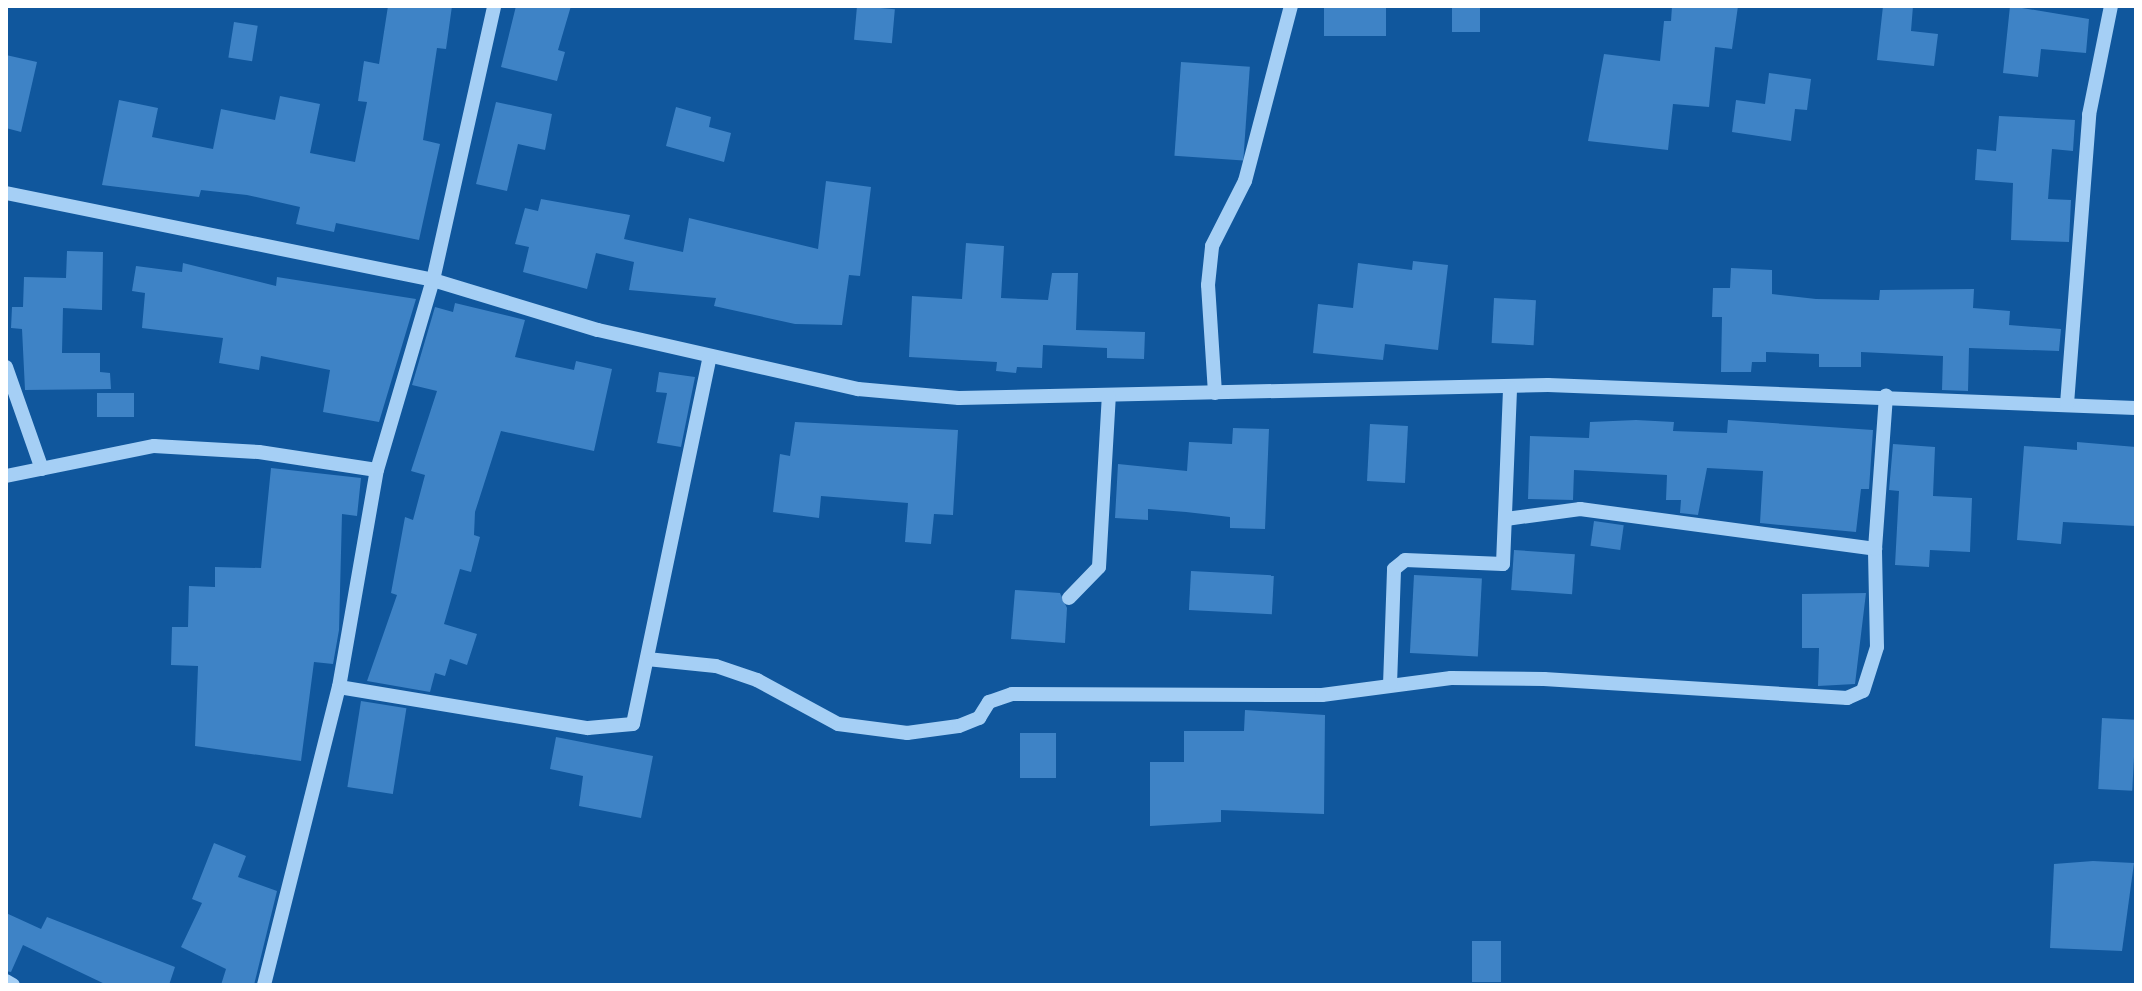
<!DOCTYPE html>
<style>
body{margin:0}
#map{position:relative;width:2142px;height:991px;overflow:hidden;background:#10579d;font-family:"Work Sans",sans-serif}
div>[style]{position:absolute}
.building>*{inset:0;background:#3e83c6;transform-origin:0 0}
.minor>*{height:14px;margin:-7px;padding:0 7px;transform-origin:7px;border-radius:7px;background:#a5cff5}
span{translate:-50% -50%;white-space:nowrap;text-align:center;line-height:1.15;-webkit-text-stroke:6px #10579d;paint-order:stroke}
.frame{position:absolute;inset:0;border:8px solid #fff;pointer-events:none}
</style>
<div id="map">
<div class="building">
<i style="clip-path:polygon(388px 6px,452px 6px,446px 49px,437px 48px,423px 140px,440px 144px,419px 240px,336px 223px,334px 232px,296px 224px,300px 207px,247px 195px,201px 190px,199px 197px,102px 185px,119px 100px,158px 108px,152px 137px,213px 149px,221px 109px,275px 120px,280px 96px,320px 104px,310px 153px,355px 162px,367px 102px,358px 101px,364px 61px,379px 64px)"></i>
<i style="clip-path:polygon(516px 6px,571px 6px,558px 50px,565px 52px,557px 81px,501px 67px)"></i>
<i style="left:857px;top:6px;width:38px;height:34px;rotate:5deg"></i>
<i style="left:1324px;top:6px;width:62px;height:30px"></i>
<i style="left:1452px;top:6px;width:28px;height:26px"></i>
<i style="clip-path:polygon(1672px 6px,1738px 6px,1732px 49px,1715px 47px,1709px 107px,1673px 104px,1668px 150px,1588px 141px,1604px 54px,1660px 61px,1664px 21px,1671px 21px)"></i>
<i style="clip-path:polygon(1883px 6px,1913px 6px,1911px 31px,1938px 34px,1934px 66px,1877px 60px)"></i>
<i style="clip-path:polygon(2010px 6px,2089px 19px,2086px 53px,2041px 49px,2038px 77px,2003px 73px)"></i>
<i style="left:234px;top:22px;width:24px;height:36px;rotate:9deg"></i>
<i style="clip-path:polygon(6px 55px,37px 62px,21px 132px,6px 128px)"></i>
<i style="left:1181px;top:62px;width:69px;height:94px;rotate:4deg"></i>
<i style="clip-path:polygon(1769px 73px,1811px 79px,1807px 110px,1795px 109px,1791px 141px,1732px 132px,1736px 100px,1765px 104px)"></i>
<i style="clip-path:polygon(496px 102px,552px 114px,545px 150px,518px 144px,507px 191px,476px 184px)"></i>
<i style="clip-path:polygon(676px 107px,711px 117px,709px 127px,731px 133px,724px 162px,666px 146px)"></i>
<i style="clip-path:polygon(1999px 116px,2075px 120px,2073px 151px,2052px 149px,2048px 199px,2071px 200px,2069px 242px,2011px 240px,2013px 183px,1975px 180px,1977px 149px,1996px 151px)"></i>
<i style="clip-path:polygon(826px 181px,871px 187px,860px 276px,849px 275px,842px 325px,795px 324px,714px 306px,716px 298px,629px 290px,634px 262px,596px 253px,587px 289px,523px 272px,529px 247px,515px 244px,525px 208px,538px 211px,541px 199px,630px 215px,624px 239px,683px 252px,689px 218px,818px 249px)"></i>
<i style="clip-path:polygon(966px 243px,1004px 246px,1001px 298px,1048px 300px,1052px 273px,1078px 273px,1076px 330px,1145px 332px,1144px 359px,1107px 358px,1107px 348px,1043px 345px,1042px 368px,1017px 367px,1016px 373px,996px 371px,997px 362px,909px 357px,912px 296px,962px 299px)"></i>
<i style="clip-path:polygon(67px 251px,103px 252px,102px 310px,63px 308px,62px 353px,100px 353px,100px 372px,110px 373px,111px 389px,25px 390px,22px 329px,11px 328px,12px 307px,23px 307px,24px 277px,66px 278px)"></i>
<i style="clip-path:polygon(1413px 261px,1448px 265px,1438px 350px,1385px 344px,1383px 360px,1313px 353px,1318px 304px,1353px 308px,1358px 263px,1412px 270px)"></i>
<i style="clip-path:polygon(183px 263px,276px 286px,277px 277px,416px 299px,379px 422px,323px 412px,330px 370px,261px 356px,259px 370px,219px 363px,223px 338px,142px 328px,145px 293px,132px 291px,136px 266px,182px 272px)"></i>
<i style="clip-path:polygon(1731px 268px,1772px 270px,1772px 294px,1816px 299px,1879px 300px,1880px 290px,1974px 289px,1973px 308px,2010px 311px,2009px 325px,2061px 329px,2059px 351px,1969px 348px,1968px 391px,1942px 390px,1943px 356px,1861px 352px,1861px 367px,1819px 367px,1819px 354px,1766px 352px,1766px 362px,1752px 362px,1751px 372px,1721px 372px,1722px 317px,1712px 317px,1713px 288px,1730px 288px)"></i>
<i style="left:1494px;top:298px;width:42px;height:45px;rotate:3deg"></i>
<i style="clip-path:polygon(455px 303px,525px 320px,515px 357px,574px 370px,576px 361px,612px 369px,594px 451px,501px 431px,475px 512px,474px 535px,480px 537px,471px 572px,460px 569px,444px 624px,477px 634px,467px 665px,450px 659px,445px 676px,435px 673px,430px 692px,367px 681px,397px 595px,391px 593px,405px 517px,413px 520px,425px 475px,411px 471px,437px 391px,412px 385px,435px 307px,453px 312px)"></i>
<i style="clip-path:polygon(659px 372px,695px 377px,681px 447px,657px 443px,667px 393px,656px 392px)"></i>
<i style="left:97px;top:393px;width:37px;height:24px"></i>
<i style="clip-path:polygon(1636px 420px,1674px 422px,1673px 431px,1727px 433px,1728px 420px,1873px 430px,1869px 489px,1861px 489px,1856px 532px,1760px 523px,1763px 471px,1707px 468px,1698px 515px,1680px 513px,1681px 500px,1666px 500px,1667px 475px,1574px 470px,1573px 500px,1528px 499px,1530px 436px,1589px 438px,1590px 422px)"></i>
<i style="clip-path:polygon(795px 422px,958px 430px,953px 515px,934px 514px,931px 544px,905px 542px,908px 503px,821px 496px,819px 518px,773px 512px,780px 454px,790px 456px)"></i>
<i style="left:1370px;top:424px;width:38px;height:57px;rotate:3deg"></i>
<i style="clip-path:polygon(1233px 428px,1269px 429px,1265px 529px,1230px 528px,1230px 517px,1186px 512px,1148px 509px,1148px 520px,1115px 518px,1118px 464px,1187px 471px,1189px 442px,1232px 444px)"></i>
<i style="clip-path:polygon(2077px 442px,2136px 447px,2136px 526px,2063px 522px,2061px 544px,2017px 540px,2024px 446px,2077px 450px)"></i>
<i style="clip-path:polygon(1893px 444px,1935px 447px,1933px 496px,1972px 498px,1970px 552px,1930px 550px,1929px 567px,1895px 565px,1899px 491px,1889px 490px)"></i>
<i style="clip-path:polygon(271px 468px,361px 478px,357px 516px,342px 514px,339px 630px,333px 664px,314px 662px,301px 761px,195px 746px,198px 666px,171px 665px,172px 627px,188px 627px,189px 586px,215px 587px,215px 567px,261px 568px)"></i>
<i style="left:1594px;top:521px;width:30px;height:25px;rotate:8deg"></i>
<i style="left:1514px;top:550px;width:61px;height:40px;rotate:4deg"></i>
<i style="left:1191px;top:571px;width:83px;height:39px;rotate:3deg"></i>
<i style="left:1414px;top:575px;width:68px;height:78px;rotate:3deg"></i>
<i style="clip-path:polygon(1015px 590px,1060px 593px,1067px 608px,1065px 643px,1011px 639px)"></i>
<i style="clip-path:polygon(1866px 593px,1855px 684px,1818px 686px,1819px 648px,1802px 648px,1802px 594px)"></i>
<i style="left:361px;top:701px;width:46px;height:87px;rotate:9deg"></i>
<i style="clip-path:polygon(1245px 710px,1325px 715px,1324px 814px,1221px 810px,1221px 822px,1150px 826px,1150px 762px,1184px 762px,1184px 731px,1244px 731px)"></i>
<i style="left:2102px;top:718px;width:34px;height:71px;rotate:3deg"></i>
<i style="left:1056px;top:733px;width:45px;height:36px;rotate:90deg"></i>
<i style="clip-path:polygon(556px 737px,653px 756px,641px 818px,579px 806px,583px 776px,550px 769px)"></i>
<i style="clip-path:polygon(214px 843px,246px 856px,238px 877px,277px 891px,254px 985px,221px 985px,226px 969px,181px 947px,202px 903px,192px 899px)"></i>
<i style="clip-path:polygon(2093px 861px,2134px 863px,2122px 951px,2050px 948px,2054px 864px)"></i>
<i style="clip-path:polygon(6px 913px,41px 929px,47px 917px,175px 967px,169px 985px,107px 985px,23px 945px,11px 972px,6px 971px)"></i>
<i style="left:1472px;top:941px;width:29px;height:41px"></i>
</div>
<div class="minor">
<i style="left:6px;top:193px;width:436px;rotate:11.5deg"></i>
<i style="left:433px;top:280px;width:172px;rotate:16.9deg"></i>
<i style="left:598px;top:330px;width:267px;rotate:12.8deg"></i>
<i style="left:858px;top:389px;width:101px;rotate:5.1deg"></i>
<i style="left:959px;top:398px;width:589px;rotate:-1.26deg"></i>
<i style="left:1548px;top:385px;width:588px;rotate:2.24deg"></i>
<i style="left:6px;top:367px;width:108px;rotate:70.6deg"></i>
<i style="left:1215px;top:393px;width:108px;rotate:-93.7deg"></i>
<i style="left:1208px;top:285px;width:39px;rotate:-84deg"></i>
<i style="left:1212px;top:246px;width:73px;rotate:-63.1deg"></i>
<i style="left:1245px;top:181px;width:181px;rotate:-75.3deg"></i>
<i style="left:2067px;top:404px;width:290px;rotate:-85.6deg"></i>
<i style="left:2089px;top:115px;width:111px;rotate:-78.6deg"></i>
<i style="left:6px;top:476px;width:151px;rotate:-11.5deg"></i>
<i style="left:154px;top:446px;width:105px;rotate:3.3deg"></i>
<i style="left:259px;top:452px;width:119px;rotate:8.7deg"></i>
<i style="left:1506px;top:519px;width:75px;rotate:-7.7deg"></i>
<i style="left:1580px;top:509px;width:298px;rotate:7.7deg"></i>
<i style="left:1069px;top:598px;width:43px;rotate:-45.9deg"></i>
<i style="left:1099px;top:567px;width:171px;rotate:-86.7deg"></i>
<i style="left:647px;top:659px;width:69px;rotate:5.8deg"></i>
<i style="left:716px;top:666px;width:43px;rotate:18.9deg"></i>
<i style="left:757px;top:680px;width:92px;rotate:28.5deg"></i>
<i style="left:838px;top:724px;width:70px;rotate:7.4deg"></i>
<i style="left:907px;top:733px;width:52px;rotate:-7.7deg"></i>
<i style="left:959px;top:726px;width:22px;rotate:-22deg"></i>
<i style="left:979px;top:718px;width:19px;rotate:-58deg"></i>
<i style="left:989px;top:702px;width:24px;rotate:-19deg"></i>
<i style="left:1012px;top:694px;width:310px;rotate:0.2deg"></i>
<i style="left:1322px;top:695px;width:130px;rotate:-7.5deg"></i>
<i style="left:1451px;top:678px;width:93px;rotate:0.6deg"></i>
<i style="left:1544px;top:679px;width:304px;rotate:3.6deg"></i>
<i style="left:1847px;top:698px;width:17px;rotate:-24deg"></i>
<i style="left:1863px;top:691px;width:46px;rotate:-72.3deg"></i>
<i style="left:1877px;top:647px;width:98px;rotate:-91.2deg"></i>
<i style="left:1875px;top:549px;width:154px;rotate:-85.9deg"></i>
<i style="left:1390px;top:685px;width:116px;rotate:-88deg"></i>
<i style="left:1394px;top:569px;width:14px;rotate:-39deg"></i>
<i style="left:1405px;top:560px;width:98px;rotate:2.3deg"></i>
<i style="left:1503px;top:564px;width:176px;rotate:-87.7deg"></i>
<i style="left:339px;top:687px;width:252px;rotate:9.4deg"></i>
<i style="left:588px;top:728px;width:45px;rotate:-5.1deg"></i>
<i style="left:633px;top:724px;width:376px;rotate:-78.2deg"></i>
<i style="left:6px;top:981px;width:8px;rotate:30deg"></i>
<i style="left:264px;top:985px;width:307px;rotate:-75.9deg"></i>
<i style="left:339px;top:687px;width:220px;rotate:-80.1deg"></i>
<i style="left:377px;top:470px;width:198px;rotate:-73.6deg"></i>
<i style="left:433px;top:280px;width:281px;rotate:-77.4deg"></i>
</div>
<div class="frame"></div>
</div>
